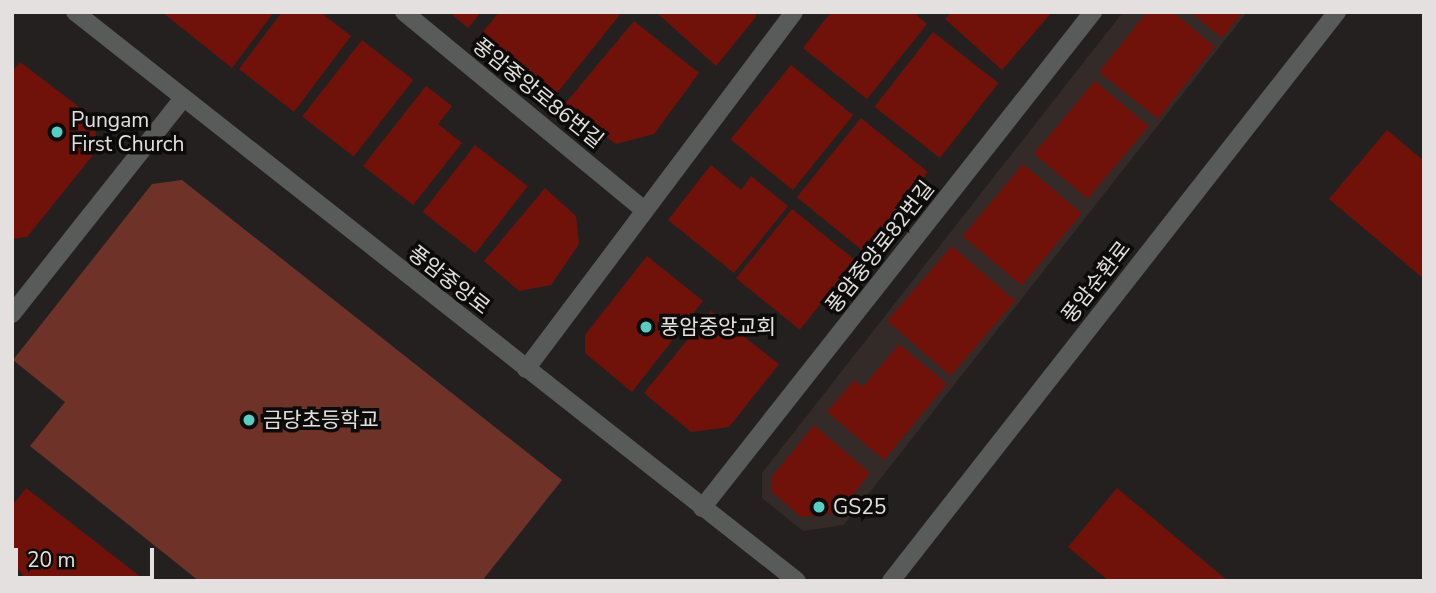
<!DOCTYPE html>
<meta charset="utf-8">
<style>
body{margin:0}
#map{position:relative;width:1436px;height:593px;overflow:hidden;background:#252020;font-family:"Nunito Sans","Noto Sans KR",sans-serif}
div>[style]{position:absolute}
.built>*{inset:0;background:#342a28}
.green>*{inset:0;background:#6f3229}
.building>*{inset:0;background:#701209;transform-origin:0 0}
.minor>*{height:18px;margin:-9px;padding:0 9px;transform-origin:9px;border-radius:9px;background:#595b5b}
.tertiary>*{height:18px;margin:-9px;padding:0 9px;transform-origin:9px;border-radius:9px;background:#595b5b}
.dots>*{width:19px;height:19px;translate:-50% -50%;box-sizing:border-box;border:4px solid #0c0b0a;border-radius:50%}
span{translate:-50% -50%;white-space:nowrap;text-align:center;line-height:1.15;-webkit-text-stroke:7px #0c0b0a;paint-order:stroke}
.street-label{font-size:21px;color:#e3e0df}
.poi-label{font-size:21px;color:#e3e0df}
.left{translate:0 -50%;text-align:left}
.frame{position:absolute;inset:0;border:14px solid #e3e0df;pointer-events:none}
.scale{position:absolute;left:14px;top:548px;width:140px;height:32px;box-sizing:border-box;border:4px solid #e3e0df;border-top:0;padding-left:9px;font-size:21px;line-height:24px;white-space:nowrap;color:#e3e0df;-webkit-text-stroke:5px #0c0b0a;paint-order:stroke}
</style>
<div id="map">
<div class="built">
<i style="clip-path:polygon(1123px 12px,1247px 12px,844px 525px,803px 531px,762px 498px,762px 473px)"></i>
</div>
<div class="green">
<i style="clip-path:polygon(182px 180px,562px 480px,482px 581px,199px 581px,30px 446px,65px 402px,13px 360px,152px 184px)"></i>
</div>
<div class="building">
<i style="clip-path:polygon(162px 12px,274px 12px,232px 68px)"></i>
<i style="clip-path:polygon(282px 12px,320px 12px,351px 36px,294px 112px,239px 69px)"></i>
<i style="clip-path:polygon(449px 12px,481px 12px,468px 28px)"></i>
<i style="clip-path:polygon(499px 12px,622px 12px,553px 98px,478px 38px)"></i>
<i style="clip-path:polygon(656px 12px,755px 12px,756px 17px,716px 66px)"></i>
<i style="clip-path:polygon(831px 12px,913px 12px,927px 24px,867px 99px,803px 48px)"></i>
<i style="clip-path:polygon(951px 12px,1052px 12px,1002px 70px,945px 19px)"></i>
<i style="clip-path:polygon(1147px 12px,1173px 12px,1215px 47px,1158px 119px,1099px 72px)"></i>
<i style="clip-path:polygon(1190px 12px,1243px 12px,1222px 38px)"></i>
<i style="clip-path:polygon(634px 21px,699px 73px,654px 134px,616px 144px,564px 105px)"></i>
<i style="left:933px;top:32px;width:83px;height:95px;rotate:38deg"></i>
<i style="left:362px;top:40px;width:65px;height:97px;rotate:38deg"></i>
<i style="clip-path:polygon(20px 62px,95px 119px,97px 150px,27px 237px,12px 239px,12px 72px)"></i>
<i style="left:791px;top:65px;width:80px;height:96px;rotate:39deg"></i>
<i style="left:1095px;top:81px;width:70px;height:95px;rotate:40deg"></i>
<i style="clip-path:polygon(426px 86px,452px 106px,438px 124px,462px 143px,413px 205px,363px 166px)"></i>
<i style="left:861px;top:118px;width:86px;height:102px;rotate:39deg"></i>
<i style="clip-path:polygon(1387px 130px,1424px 161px,1424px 279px,1329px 199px)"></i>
<i style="left:475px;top:145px;width:67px;height:85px;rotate:38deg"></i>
<i style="left:1023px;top:164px;width:77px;height:94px;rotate:40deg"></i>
<i style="clip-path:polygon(711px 165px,741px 190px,751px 176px,788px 206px,734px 273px,668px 220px)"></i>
<i style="clip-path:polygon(545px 188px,576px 216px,579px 244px,551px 285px,519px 291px,484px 261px)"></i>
<i style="left:792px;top:209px;width:82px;height:89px;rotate:39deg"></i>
<i style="left:952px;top:246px;width:84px;height:99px;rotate:41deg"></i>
<i style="clip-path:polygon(647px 256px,703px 301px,632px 392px,585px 353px,585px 335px)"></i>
<i style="clip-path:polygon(711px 311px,779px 364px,729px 427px,691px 432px,644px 393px)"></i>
<i style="clip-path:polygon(899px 344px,947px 384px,884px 460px,827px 412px,854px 380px,863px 387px)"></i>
<i style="clip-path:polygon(814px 425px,870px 473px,839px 513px,801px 517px,772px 492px,772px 477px)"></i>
<i style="clip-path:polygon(26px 488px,146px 581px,27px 581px,12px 560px,12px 506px)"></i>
<i style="clip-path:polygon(1117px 488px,1228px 581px,1109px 581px,1068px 547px)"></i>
</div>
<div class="minor">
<i style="left:75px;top:12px;width:919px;rotate:38.24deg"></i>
<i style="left:404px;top:12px;width:310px;rotate:39.5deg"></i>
<i style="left:12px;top:314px;width:272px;rotate:-51.6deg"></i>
<i style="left:526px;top:369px;width:446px;rotate:-53.1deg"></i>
<i style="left:702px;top:508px;width:632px;rotate:-51.75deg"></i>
</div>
<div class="tertiary">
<i style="left:891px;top:581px;width:723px;rotate:-51.91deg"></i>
</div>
<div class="dots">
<i style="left:57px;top:132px;background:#56cec3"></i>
<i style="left:646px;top:327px;background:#56cec3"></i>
<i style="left:249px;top:420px;background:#56cec3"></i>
<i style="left:819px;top:507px;background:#56cec3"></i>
</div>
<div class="street-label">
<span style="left:538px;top:93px;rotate:39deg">풍암중앙로86번길</span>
<span style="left:880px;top:247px;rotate:-52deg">풍암중앙로82번길</span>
<span style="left:449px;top:280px;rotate:38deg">풍암중앙로</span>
<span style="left:1096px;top:282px;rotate:-52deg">풍암순환로</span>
</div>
<div class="poi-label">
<span class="left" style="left:71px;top:132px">Pungam<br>First Church</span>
<span class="left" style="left:660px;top:327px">풍암중앙교회</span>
<span class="left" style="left:263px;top:420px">금당초등학교</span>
<span class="left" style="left:833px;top:507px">GS25</span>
</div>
<div class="frame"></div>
<div class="scale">20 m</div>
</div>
